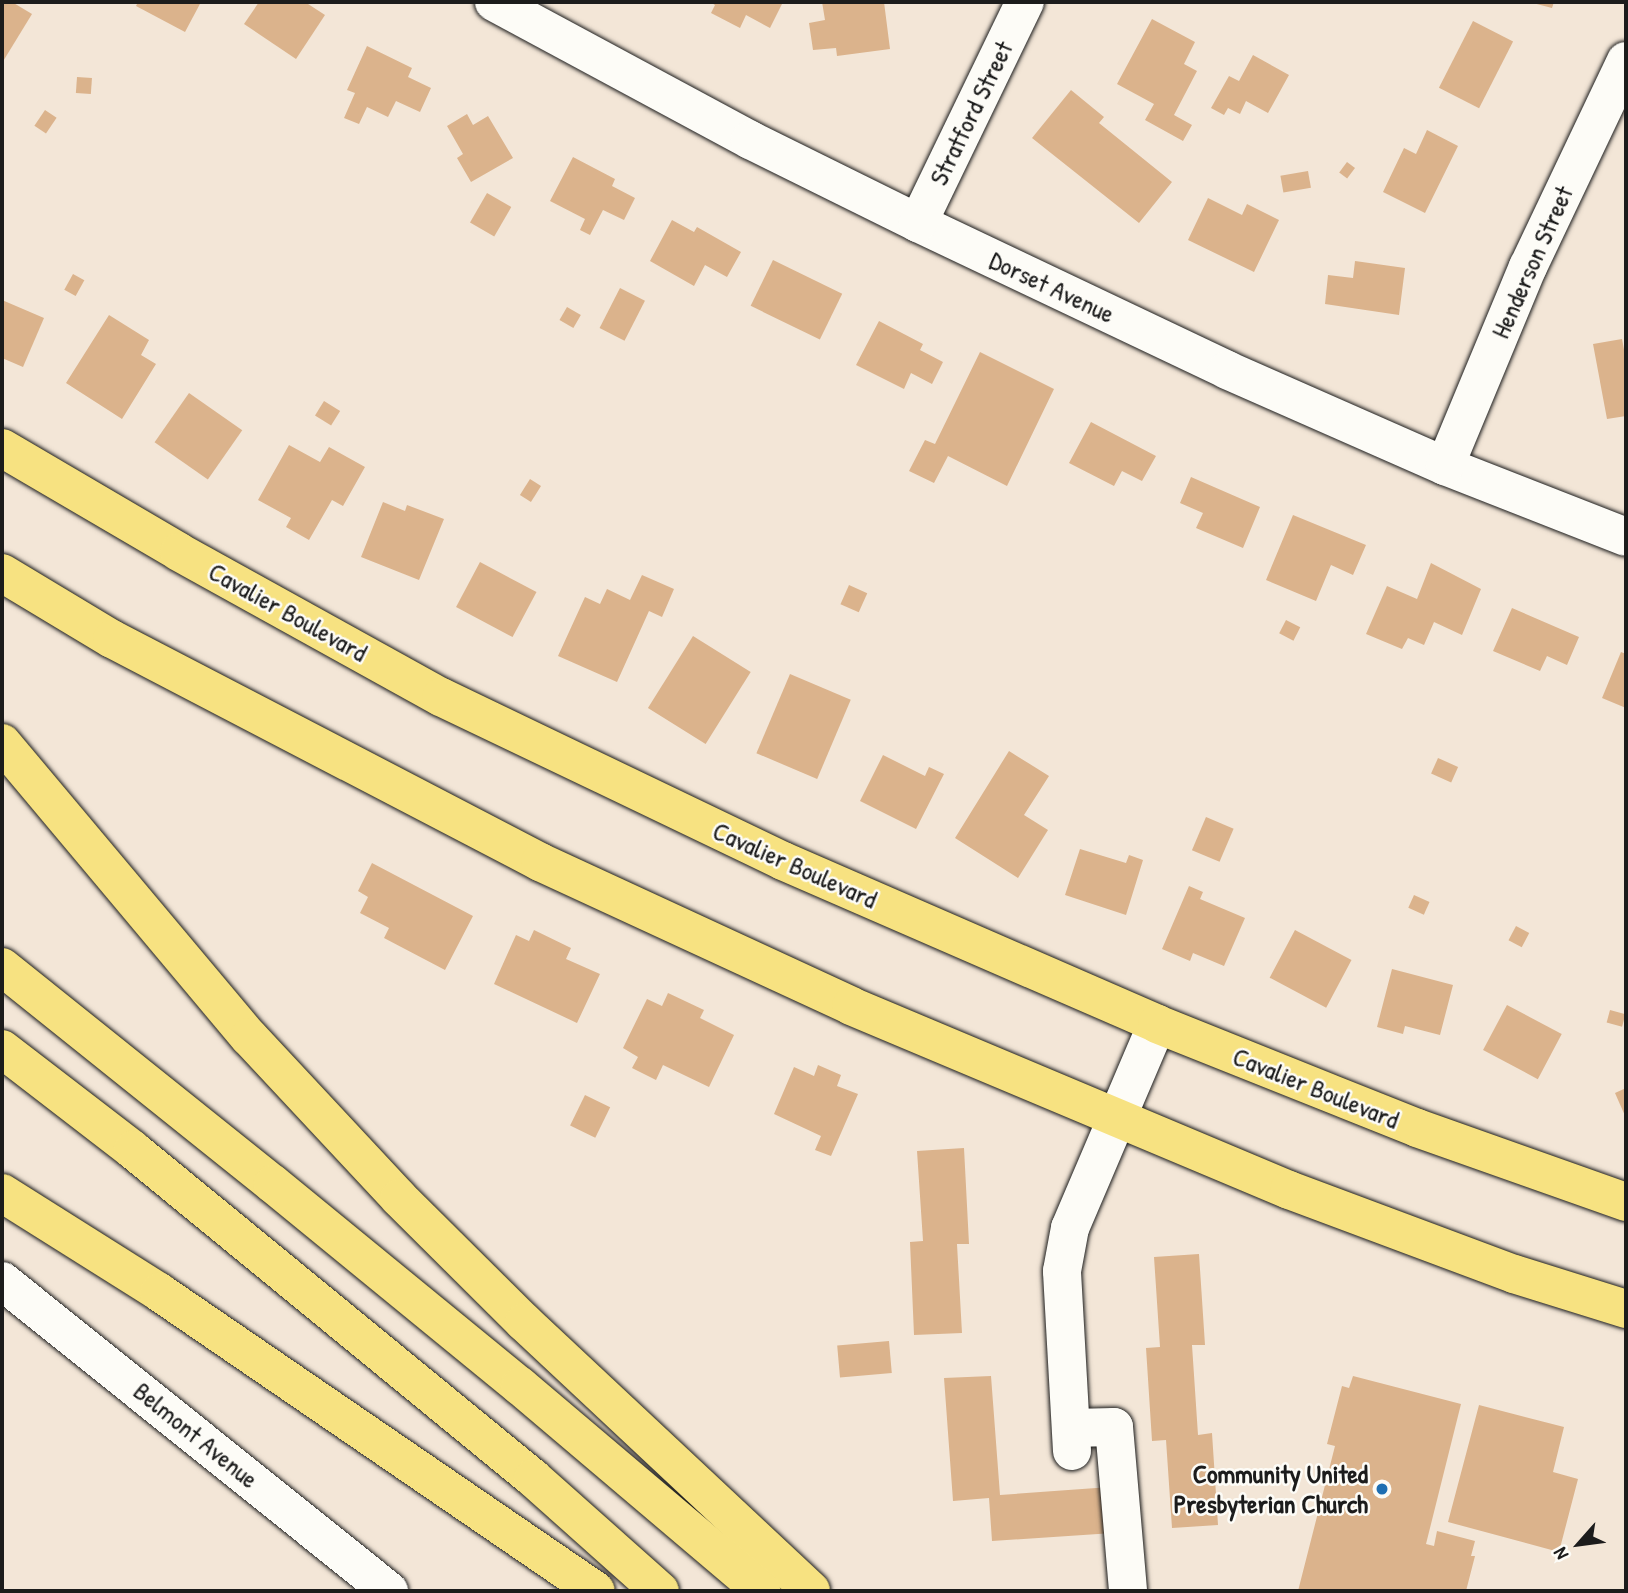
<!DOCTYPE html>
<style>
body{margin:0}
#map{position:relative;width:1628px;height:1593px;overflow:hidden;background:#f3e6d7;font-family:"Patrick Hand",sans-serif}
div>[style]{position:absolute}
.building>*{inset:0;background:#dbb38c;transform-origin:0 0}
.roads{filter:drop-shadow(0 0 2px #1c1c1c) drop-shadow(0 0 2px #1c1c1c)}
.minor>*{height:38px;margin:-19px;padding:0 19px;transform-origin:19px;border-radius:19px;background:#fdfcf7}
.major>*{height:38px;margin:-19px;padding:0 19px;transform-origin:19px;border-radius:19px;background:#f7e281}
.highway>*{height:38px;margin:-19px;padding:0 19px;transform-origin:19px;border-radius:19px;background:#f7e281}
.dots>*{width:19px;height:19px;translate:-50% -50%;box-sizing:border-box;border:4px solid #fdfcf7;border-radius:50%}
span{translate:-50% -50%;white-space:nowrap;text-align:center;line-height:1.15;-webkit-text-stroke:5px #fdfcf7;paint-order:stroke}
.street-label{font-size:26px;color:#1c1c1c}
.poi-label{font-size:26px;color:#1c1c1c;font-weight:700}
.right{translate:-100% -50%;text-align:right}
.frame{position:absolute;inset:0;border:4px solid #1c1c1c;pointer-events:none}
.north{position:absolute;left:1544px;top:1509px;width:70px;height:70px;-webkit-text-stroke:5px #fdfcf7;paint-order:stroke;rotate:242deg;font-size:19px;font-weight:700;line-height:28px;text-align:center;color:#1c1c1c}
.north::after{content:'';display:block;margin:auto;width:24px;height:32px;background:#1c1c1c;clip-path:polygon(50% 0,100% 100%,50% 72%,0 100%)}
</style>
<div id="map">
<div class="building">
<i style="clip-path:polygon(2px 2px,12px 2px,32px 14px,2px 63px)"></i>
<i style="clip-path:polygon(138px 2px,201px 2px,185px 32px,136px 6px)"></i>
<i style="clip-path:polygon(259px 2px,305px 2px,325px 15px,296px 59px,244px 24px)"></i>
<i style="clip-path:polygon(710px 2px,783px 2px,770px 28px,746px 15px,740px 28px,711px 13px,715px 5px)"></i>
<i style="clip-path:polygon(822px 2px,884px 2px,890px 49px,837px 56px,836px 48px,813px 50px,809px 23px,825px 20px)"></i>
<i style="clip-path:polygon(1529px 2px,1554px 2px,1552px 8px)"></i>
<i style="clip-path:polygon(1152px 19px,1195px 42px,1184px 64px,1197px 71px,1174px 115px,1192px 125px,1183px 141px,1145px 120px,1154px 104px,1117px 84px)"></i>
<i style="left:1473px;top:21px;width:45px;height:75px;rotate:27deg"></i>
<i style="clip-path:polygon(367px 46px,412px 68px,408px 77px,431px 88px,420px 112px,396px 101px,388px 117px,367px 107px,359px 124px,344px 118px,355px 93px,347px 90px)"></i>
<i style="clip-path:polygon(1253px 55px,1289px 75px,1268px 113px,1246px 101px,1240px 114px,1228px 108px,1224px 115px,1211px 108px,1229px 76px,1239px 81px)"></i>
<i style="left:77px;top:77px;width:15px;height:16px;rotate:4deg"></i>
<i style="clip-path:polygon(1071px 90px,1104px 117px,1099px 123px,1172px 182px,1139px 223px,1032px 138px)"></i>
<i style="left:45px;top:110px;width:14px;height:19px;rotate:34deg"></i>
<i style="clip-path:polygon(467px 114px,473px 125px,488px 116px,513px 158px,471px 182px,457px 158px,463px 154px,447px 126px)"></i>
<i style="clip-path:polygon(1427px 130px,1458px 146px,1425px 213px,1383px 192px,1404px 148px,1416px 154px)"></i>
<i style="clip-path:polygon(573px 157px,615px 179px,612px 186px,635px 198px,624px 220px,603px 210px,590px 235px,580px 230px,585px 219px,550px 201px)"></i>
<i style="left:1347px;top:162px;width:10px;height:13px;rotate:37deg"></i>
<i style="left:1308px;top:171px;width:17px;height:28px;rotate:80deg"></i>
<i style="left:487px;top:193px;width:28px;height:34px;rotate:30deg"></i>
<i style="clip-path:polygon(1208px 198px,1242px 215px,1247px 204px,1279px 220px,1254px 272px,1188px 240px)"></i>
<i style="clip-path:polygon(672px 220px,694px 232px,697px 227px,741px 252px,727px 277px,705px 265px,694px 286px,650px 261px)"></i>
<i style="left:773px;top:260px;width:77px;height:51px;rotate:26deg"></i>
<i style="clip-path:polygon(1355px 261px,1405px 268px,1399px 315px,1325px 304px,1328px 275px,1353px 278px)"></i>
<i style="left:73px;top:274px;width:13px;height:18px;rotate:29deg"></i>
<i style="left:620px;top:288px;width:28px;height:45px;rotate:27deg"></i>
<i style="clip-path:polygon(2px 300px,44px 318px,23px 367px,2px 358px)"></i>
<i style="left:567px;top:307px;width:16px;height:15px;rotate:30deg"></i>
<i style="clip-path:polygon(109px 315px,149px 340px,141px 355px,156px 364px,122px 419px,66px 383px)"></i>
<i style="clip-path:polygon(879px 321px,923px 344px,920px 350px,943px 362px,932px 384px,911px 373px,904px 389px,856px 365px)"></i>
<i style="clip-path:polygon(1622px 339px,1626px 360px,1626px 416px,1607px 419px,1593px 344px)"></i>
<i style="clip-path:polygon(980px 352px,1054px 389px,1007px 486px,948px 456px,934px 483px,909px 471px,925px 440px,935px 444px)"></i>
<i style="left:189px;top:393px;width:65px;height:60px;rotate:35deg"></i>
<i style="left:324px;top:401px;width:19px;height:17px;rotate:32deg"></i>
<i style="clip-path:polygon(1091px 422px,1156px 456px,1142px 481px,1122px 471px,1114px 486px,1069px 463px)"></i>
<i style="clip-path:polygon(289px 445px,320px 462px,329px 447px,365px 467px,343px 506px,332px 500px,309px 540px,286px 527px,291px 518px,258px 500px)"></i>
<i style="clip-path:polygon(1191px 477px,1260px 507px,1243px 548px,1196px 528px,1203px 513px,1180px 503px)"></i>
<i style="left:530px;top:479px;width:13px;height:19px;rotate:32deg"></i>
<i style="clip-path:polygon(383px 502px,405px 511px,407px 505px,444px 519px,419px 580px,361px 557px)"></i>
<i style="clip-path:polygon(1293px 515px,1366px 545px,1353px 575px,1331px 565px,1316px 601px,1266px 580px)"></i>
<i style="left:480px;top:562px;width:64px;height:51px;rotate:28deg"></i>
<i style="clip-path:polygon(1431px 563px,1481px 589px,1462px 635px,1434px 622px,1424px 645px,1408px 638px,1402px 649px,1366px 634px,1387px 586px,1417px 599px)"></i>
<i style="clip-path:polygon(642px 575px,674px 589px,662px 617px,649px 611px,617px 682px,558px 656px,585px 597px,600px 604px,607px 589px,630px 600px)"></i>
<i style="left:849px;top:585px;width:20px;height:21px;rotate:24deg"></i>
<i style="clip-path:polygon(1512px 608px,1579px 637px,1567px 665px,1547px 656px,1540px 671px,1493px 651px)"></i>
<i style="left:1286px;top:620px;width:16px;height:15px;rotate:27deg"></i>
<i style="left:693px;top:636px;width:68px;height:85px;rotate:32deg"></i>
<i style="clip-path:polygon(1621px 652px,1626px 654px,1626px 708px,1602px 698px)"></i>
<i style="left:790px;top:674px;width:66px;height:86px;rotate:23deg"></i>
<i style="clip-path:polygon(1009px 751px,1049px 776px,1024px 815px,1048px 830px,1018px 878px,955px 838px)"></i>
<i style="clip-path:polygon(883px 755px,925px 776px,929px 767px,944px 774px,916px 829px,860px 801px)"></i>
<i style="left:1438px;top:758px;width:22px;height:17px;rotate:24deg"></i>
<i style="left:1206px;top:817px;width:30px;height:36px;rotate:23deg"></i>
<i style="clip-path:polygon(1080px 849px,1126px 863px,1129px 855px,1143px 860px,1126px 915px,1065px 895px)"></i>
<i style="clip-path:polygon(372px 863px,473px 916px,445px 970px,384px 938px,389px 928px,360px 913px,368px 897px,358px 891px)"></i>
<i style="clip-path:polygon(1189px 886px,1203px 892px,1200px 899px,1245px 918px,1224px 966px,1193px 953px,1190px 961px,1162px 949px)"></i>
<i style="left:1414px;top:895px;width:17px;height:14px;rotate:24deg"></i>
<i style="left:1516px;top:926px;width:15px;height:16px;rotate:28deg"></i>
<i style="clip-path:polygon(534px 930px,571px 948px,566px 959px,600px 974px,577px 1023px,494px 984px,516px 935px,529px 941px)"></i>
<i style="left:1295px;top:930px;width:64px;height:54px;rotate:28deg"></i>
<i style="clip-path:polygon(1392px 969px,1453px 985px,1440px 1035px,1405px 1026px,1403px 1034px,1377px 1027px)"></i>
<i style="clip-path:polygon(668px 993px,704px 1010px,700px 1018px,734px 1035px,709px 1087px,663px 1065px,656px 1080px,632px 1068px,638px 1057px,623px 1048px,647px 999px,662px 1006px)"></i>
<i style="left:1507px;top:1005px;width:62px;height:51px;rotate:28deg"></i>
<i style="left:1610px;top:1010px;width:16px;height:13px;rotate:15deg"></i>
<i style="clip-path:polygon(818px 1065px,841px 1075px,837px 1086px,858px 1094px,831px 1156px,815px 1150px,821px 1136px,774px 1114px,794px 1067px,814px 1076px)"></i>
<i style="clip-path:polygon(1626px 1088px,1626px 1118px,1615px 1093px)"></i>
<i style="left:585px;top:1095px;width:28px;height:34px;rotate:26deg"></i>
<i style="clip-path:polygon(964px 1148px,969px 1244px,957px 1244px,962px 1333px,914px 1335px,910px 1242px,923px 1241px,917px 1151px)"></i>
<i style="clip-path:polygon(1199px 1254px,1205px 1345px,1192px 1345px,1198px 1435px,1212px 1433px,1218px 1525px,1172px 1528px,1166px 1440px,1152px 1441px,1146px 1348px,1160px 1347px,1154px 1257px)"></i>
<i style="left:889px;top:1341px;width:32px;height:52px;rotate:85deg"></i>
<i style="clip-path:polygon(991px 1376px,1000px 1495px,1110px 1487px,1113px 1533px,992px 1541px,989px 1498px,953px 1501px,944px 1378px)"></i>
<i style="clip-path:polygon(1353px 1376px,1461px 1404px,1426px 1544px,1434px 1546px,1437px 1531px,1475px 1541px,1471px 1556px,1475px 1556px,1466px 1591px,1298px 1591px,1335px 1446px,1327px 1444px,1342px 1386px,1349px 1388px)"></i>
<i style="clip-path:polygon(1479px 1405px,1564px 1427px,1553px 1472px,1578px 1479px,1559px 1552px,1448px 1522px)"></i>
</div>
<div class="roads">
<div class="minor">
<i style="left:494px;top:2px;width:291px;rotate:28.3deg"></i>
<i style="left:750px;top:140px;width:187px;rotate:26.3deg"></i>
<i style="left:918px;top:223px;width:342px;rotate:25.4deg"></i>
<i style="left:1227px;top:370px;width:238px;rotate:23.8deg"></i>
<i style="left:1445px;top:466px;width:194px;rotate:21.4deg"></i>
<i style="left:918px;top:223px;width:246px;rotate:-64.2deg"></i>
<i style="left:1445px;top:466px;width:216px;rotate:-67.4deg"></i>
<i style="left:1528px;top:267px;width:228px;rotate:-64.6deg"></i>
<i style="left:2px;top:1281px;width:496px;rotate:38.7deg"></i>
<i style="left:1071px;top:1428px;width:43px;rotate:-1.3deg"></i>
<i style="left:1114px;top:1427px;width:165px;rotate:85.1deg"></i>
<i style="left:1072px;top:1451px;width:180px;rotate:-93.2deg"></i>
<i style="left:1062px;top:1271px;width:44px;rotate:-79.5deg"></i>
<i style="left:1070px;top:1228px;width:222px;rotate:-66.9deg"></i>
</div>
<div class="major">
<i style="left:2px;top:448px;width:205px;rotate:30.4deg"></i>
<i style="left:179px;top:552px;width:299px;rotate:29deg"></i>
<i style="left:441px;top:697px;width:379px;rotate:25.6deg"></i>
<i style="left:783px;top:861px;width:408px;rotate:23.5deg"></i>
<i style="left:1157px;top:1024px;width:280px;rotate:21.8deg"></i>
<i style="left:1417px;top:1128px;width:222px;rotate:19.5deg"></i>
<i style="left:2px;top:573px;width:128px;rotate:31deg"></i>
<i style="left:112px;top:639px;width:483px;rotate:27.5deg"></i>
<i style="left:540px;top:862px;width:343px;rotate:24.8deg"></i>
<i style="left:851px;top:1006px;width:475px;rotate:22.8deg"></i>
<i style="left:1289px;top:1190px;width:240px;rotate:20.5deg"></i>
<i style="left:1514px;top:1274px;width:117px;rotate:17.4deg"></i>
</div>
<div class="highway">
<i style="left:2px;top:743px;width:384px;rotate:50deg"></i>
<i style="left:249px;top:1037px;width:220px;rotate:47deg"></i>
<i style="left:399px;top:1198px;width:176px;rotate:44.8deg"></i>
<i style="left:524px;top:1322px;width:393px;rotate:43.1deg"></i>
<i style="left:2px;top:967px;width:347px;rotate:38.7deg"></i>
<i style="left:273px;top:1184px;width:319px;rotate:39.3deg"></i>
<i style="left:520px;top:1386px;width:317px;rotate:40.3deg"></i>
<i style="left:2px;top:1049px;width:165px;rotate:37.6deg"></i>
<i style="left:133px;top:1150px;width:517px;rotate:39.35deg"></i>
<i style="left:533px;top:1478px;width:170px;rotate:41.7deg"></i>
<i style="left:2px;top:1193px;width:186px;rotate:32.2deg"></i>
<i style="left:159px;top:1292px;width:529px;rotate:34.38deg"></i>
</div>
</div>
<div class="dots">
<i style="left:1382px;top:1489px;background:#1f6fb2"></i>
</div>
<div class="street-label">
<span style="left:971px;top:113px;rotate:-64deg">Stratford Street</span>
<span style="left:1532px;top:262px;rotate:-66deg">Henderson Street</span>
<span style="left:1052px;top:287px;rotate:25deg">Dorset Avenue</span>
<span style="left:288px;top:612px;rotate:29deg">Cavalier Boulevard</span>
<span style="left:795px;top:865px;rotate:24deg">Cavalier Boulevard</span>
<span style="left:1316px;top:1088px;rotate:22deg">Cavalier Boulevard</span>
<span style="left:196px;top:1435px;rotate:39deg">Belmont Avenue</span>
</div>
<div class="poi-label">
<span class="right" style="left:1368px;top:1489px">Community United<br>Presbyterian Church</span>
</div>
<div class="frame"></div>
<div class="north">N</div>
</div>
